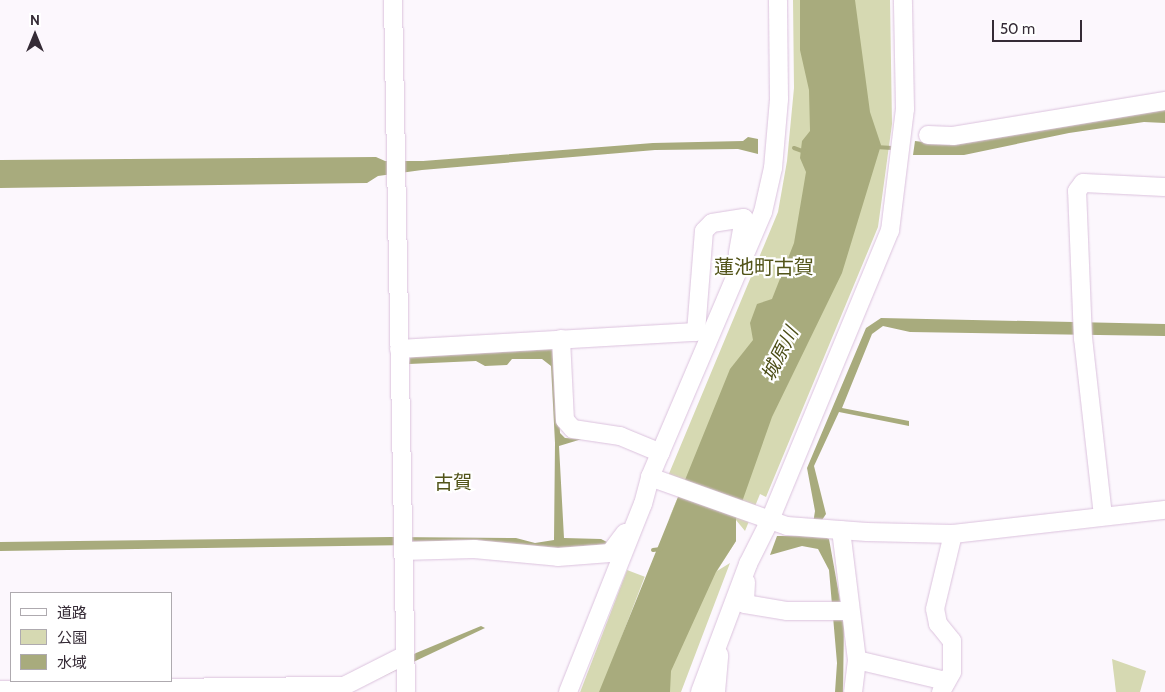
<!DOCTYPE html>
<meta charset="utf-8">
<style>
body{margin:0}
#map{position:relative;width:1165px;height:692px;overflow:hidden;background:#fcf7fd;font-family:Cabin,"Noto Sans JP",sans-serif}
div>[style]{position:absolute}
.green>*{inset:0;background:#d6d9b2;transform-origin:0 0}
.water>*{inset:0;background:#a8ab7d}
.stream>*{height:4px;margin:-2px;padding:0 2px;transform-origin:2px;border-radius:2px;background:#a8ab7d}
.roads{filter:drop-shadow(0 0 1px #dbc2dd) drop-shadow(0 0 1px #dbc2dd)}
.minor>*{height:18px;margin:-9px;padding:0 9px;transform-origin:9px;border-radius:9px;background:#fff}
span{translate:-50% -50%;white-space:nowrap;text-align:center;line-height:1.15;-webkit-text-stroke:4.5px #fff;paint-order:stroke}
.water-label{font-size:19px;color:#4b4d16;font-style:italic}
.neighbourhood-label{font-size:19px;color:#525419}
.quarter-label{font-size:20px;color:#525419}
.legend{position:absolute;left:10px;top:592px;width:162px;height:90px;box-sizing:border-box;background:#fff;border:1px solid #aeaaaf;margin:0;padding:6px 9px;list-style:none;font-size:15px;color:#352b36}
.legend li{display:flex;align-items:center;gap:10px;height:25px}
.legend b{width:25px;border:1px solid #aeaaaf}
.north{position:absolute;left:10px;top:10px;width:50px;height:50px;-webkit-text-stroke:4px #fff;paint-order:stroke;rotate:0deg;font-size:14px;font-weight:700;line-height:20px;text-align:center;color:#352b36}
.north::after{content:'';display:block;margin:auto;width:18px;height:22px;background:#352b36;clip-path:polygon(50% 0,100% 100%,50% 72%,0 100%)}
.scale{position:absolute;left:992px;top:20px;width:90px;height:22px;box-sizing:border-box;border:2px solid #352b36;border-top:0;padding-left:6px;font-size:15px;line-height:18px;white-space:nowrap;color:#352b36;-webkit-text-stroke:4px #fff;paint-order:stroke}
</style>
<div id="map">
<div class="green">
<i style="clip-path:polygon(793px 0,806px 0,818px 169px,803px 246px,668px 521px,684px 482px,668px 476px,778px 212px,787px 161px,794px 88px)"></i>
<i style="clip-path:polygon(843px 0,890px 0,892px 124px,878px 227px,766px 497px,760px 494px,745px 531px,736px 520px,736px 541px,717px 571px,730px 563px,681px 692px,651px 692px,755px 439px)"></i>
<i style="left:627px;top:570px;width:19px;height:131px;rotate:21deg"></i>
<i style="clip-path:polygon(1112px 659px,1146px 671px,1140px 692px,1116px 692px)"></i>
</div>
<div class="water">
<i style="clip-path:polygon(800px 0,855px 0,870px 112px,881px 145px,842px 273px,772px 417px,736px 519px,736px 541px,716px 572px,671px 671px,670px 692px,599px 692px,730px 369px,753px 340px,750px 323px,757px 304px,772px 299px,794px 243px,806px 172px,800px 158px,802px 141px,810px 131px,809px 90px,800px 50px)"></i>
<i style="clip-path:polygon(1165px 110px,1165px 123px,1144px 122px,1069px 133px,964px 155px,913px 155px,915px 141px,948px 145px,1069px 122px)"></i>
<i style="clip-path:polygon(748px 137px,758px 139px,758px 154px,738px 149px,655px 150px,422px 170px,378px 176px,367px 183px,0 188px,0 160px,376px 157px,385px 161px,423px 161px,653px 143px,743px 141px)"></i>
<i style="clip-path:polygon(881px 318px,1165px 324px,1165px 336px,910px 332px,883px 326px,872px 334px,842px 408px,909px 421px,909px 426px,839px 412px,814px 466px,826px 514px,822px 520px,822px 535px,829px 539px,844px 622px,843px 692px,835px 692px,837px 663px,829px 570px,818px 549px,802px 546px,770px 555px,777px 536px,811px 536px,815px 511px,807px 468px,866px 328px)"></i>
<i style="clip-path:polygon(556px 346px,560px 433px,565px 438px,582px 439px,559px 446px,564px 538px,601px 539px,611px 544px,606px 550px,560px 551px,485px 544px,0 551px,0 542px,391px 537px,516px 538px,535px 543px,554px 540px,555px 443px,551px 366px,542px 359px,512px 359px,507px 365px,485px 366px,476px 361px,409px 364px,410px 357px)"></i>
<i style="clip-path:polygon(481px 626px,485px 628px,350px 692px,416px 653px)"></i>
</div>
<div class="stream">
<i style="left:876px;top:147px;width:16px;rotate:4deg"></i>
<i style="left:794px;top:148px;width:12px;rotate:20deg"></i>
<i style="left:653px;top:550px;width:8px;rotate:-7deg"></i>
</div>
<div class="roads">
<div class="minor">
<i style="left:393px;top:0;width:692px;rotate:88.92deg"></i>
<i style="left:928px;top:135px;width:25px;rotate:2deg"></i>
<i style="left:953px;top:136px;width:215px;rotate:-9.4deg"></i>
<i style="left:561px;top:339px;width:81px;rotate:87.2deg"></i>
<i style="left:565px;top:420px;width:12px;rotate:48deg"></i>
<i style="left:573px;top:429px;width:48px;rotate:8.5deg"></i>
<i style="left:620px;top:436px;width:44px;rotate:22.5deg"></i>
<i style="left:399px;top:349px;width:297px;rotate:-3.3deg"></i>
<i style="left:696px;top:332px;width:101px;rotate:-85.5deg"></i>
<i style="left:704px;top:231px;width:11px;rotate:-45deg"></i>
<i style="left:712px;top:223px;width:32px;rotate:-9deg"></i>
<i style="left:744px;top:218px;width:36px;rotate:100deg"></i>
<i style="left:650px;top:477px;width:145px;rotate:19.7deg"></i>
<i style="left:787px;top:526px;width:80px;rotate:4.3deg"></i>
<i style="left:867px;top:532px;width:86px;rotate:1.3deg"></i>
<i style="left:953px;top:534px;width:213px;rotate:-6.5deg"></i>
<i style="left:1103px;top:516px;width:178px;rotate:-96.4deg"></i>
<i style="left:1083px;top:339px;width:148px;rotate:-92.3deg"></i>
<i style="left:1077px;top:191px;width:10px;rotate:-53deg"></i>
<i style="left:1083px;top:183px;width:82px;rotate:2.8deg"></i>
<i style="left:841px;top:530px;width:131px;rotate:83deg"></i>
<i style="left:857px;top:660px;width:32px;rotate:97deg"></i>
<i style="left:403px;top:551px;width:71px;rotate:-1.6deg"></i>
<i style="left:474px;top:549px;width:84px;rotate:5.4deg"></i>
<i style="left:558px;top:557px;width:52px;rotate:-4.4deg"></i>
<i style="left:610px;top:553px;width:25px;rotate:-53deg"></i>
<i style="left:746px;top:582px;width:22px;rotate:93deg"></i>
<i style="left:745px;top:604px;width:43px;rotate:9.5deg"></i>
<i style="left:787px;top:611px;width:63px"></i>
<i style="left:857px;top:660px;width:91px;rotate:13.3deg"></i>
<i style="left:0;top:690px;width:344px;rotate:-0.7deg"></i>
<i style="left:344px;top:686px;width:68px;rotate:-26.9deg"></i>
<i style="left:568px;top:692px;width:202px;rotate:-68.3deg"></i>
<i style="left:643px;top:504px;width:28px;rotate:-75deg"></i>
<i style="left:650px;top:477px;width:288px;rotate:-66.9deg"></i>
<i style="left:763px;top:212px;width:45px;rotate:-77.2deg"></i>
<i style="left:773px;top:168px;width:69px;rotate:-85deg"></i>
<i style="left:779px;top:99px;width:99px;rotate:-90.6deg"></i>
<i style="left:700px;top:692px;width:137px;rotate:-69.4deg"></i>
<i style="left:748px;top:564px;width:49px;rotate:-63.4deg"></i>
<i style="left:770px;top:520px;width:313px;rotate:-67.5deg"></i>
<i style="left:890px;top:231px;width:123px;rotate:-83deg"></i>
<i style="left:905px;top:109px;width:109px;rotate:-91.1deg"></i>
<i style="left:716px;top:692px;width:37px;rotate:-85deg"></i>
<i style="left:941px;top:692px;width:23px;rotate:-61deg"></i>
<i style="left:952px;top:672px;width:31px;rotate:-90deg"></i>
<i style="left:952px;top:641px;width:22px;rotate:-129deg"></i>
<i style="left:938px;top:624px;width:15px;rotate:-101deg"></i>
<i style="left:935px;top:609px;width:77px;rotate:-76.5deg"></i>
</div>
</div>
<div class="water-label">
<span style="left:780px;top:354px;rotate:-63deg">城原川</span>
</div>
<div class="neighbourhood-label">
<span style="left:453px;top:483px">古賀</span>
</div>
<div class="quarter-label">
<span style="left:764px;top:267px">蓮池町古賀</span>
</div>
<ul class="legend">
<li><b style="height:6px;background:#fff"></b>道路</li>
<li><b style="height:14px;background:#d6d9b2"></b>公園</li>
<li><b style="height:14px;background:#a8ab7d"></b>水域</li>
</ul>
<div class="north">N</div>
<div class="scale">50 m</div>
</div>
